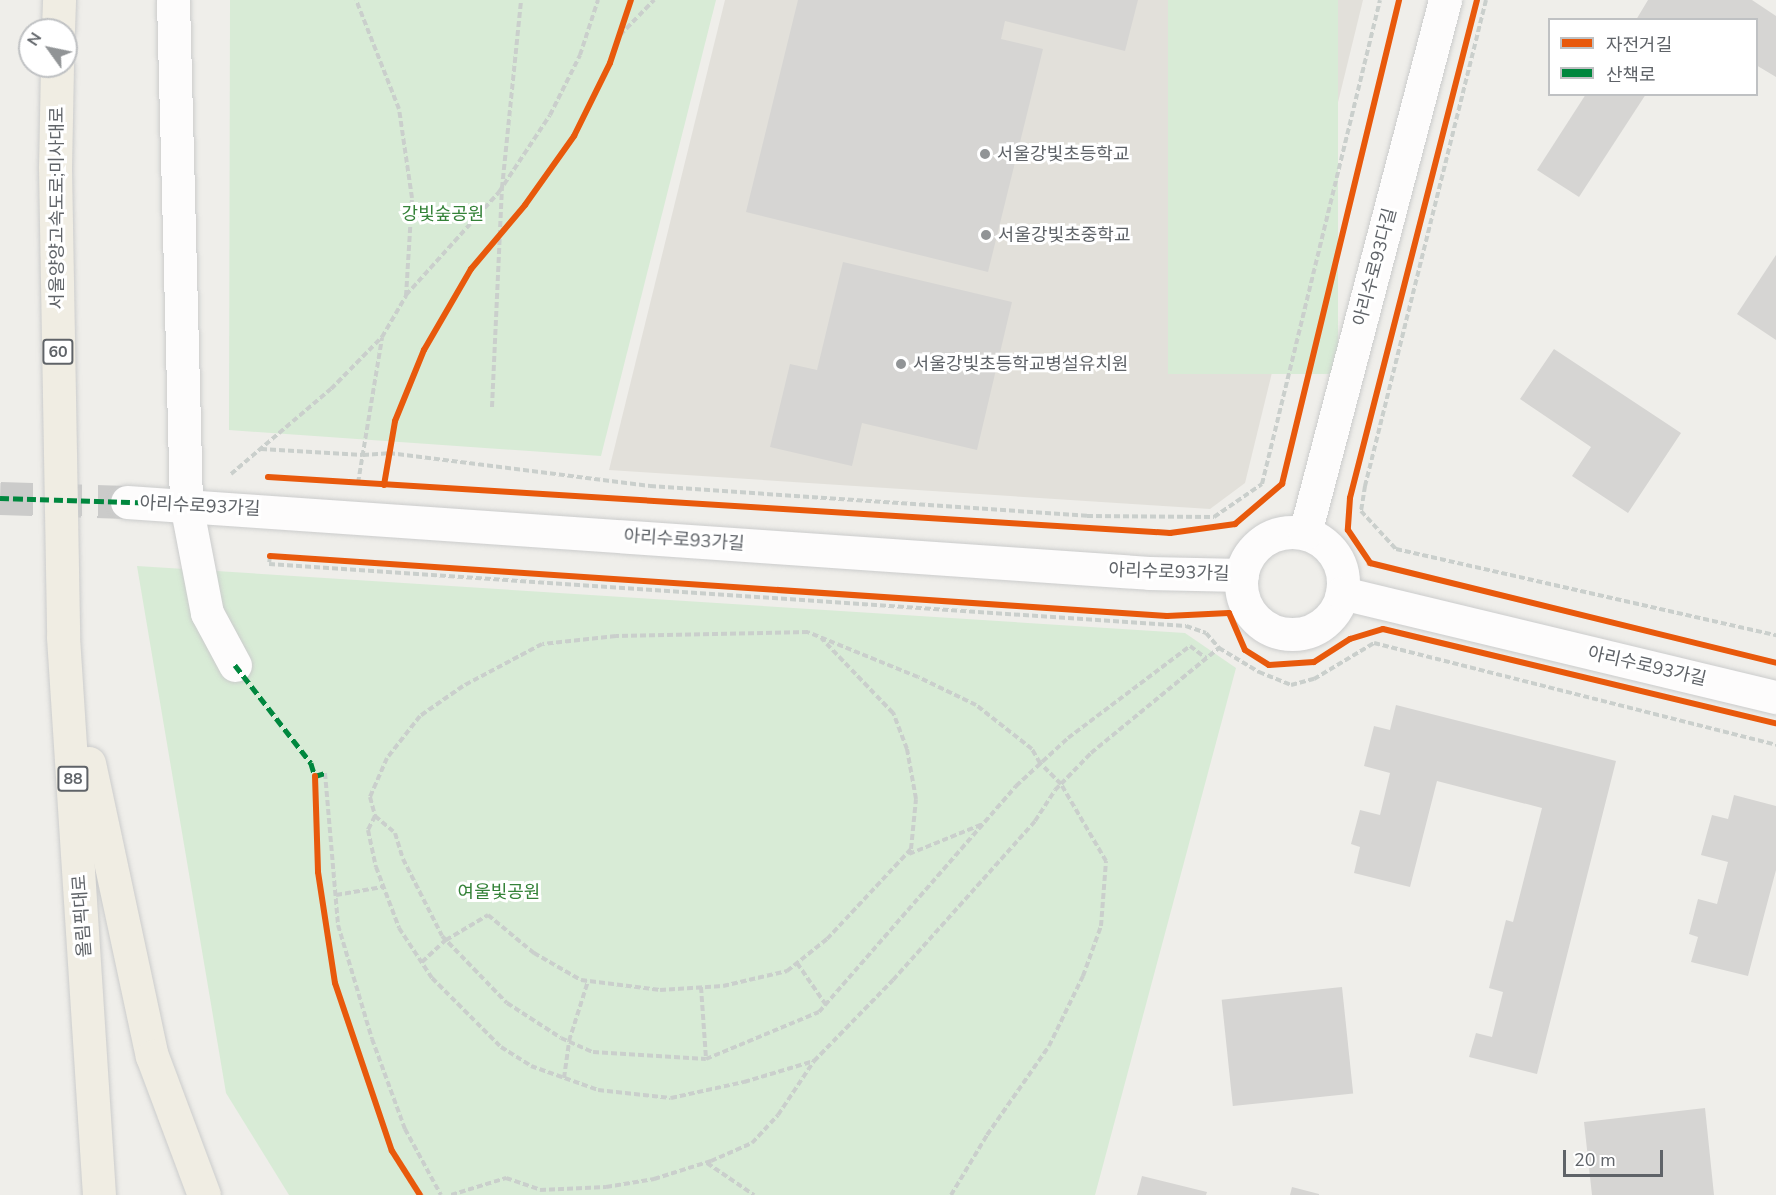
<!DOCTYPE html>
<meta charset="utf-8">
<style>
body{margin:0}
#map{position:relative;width:1776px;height:1195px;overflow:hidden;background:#efeeea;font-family:"Nunito Sans","Noto Sans KR",sans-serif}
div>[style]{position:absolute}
.education>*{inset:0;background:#e2e0da}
.green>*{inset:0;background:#d8ebd6;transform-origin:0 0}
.building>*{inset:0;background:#d6d5d3;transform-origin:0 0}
.minor-tunnel>*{height:33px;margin-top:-16.5px;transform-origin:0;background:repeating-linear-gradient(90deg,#cbcbca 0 33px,transparent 0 49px)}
.path>*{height:4px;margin-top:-2px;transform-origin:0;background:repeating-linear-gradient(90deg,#cacfcc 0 6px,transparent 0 9px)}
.roads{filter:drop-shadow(0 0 2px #cbcccc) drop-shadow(0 0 2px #cbcccc)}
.minor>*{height:33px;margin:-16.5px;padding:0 16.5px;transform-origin:16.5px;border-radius:16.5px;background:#fdfcfc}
.minor>.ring{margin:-16.5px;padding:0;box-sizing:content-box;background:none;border:33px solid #fdfcfc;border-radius:50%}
.highway>*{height:33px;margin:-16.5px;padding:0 16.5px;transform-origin:16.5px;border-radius:16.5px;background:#f0ede3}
.quiet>*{height:4.5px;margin-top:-2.25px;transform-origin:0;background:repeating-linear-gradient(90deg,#00873e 0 9px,transparent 0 13.5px)}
.cycleway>*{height:6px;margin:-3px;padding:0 3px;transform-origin:3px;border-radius:3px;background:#e8590c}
.dots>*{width:16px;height:16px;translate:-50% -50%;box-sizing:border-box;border:3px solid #fff;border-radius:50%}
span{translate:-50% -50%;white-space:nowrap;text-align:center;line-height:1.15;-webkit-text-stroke:6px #fff;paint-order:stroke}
.shield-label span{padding:2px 4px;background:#fff;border:2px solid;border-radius:4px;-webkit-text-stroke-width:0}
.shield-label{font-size:16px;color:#5f6368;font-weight:700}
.poi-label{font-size:18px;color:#5f6368}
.left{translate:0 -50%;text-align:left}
.street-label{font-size:18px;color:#5f6368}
.park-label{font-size:18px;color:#348238}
.legend{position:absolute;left:1548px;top:18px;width:210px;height:78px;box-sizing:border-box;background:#fff;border:2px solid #bfc1c3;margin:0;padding:8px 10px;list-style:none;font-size:18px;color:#5f6368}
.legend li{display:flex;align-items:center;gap:12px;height:30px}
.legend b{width:30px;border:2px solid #bfc1c3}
.north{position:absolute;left:18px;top:18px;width:60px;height:60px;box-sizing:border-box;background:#fff;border:2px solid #bfc1c3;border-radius:50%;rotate:303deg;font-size:16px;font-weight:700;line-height:24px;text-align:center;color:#5f6368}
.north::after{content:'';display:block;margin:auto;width:21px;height:27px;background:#919496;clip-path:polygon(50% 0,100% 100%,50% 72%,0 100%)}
.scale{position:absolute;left:1563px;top:1150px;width:100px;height:27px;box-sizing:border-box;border:3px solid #5f6368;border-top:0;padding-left:8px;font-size:18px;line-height:21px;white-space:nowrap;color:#5f6368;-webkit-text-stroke:4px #fff;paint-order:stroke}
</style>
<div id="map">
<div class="education">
<i style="clip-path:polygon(725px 0,1363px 0,1245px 483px,1210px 509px,609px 470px)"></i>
</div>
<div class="green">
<i style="clip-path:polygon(230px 0,716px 0,601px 456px,229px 430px)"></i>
<i style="left:1168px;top:0;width:170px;height:374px"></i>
<i style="clip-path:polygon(137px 566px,1185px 633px,1236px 668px,1095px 1195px,289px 1195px,226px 1093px)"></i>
</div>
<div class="building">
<i style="clip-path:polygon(798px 0,1138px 0,1125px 51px,1005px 21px,1001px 39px,1043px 49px,988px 272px,746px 212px)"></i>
<i style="clip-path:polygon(1648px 0,1752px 0,1776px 16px,1776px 77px,1756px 65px,1756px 20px,1636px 20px)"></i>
<i style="clip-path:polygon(1586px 94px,1646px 94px,1579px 197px,1537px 170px)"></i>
<i style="clip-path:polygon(1776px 255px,1776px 340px,1737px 314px)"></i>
<i style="clip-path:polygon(843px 262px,1012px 302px,977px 450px,862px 423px,852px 466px,770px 447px,790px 364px,817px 370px)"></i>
<i style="clip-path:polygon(1554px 349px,1681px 433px,1628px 513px,1572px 476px,1591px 447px,1520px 399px)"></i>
<i style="clip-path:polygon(1396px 705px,1616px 761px,1537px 1074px,1469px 1057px,1476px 1033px,1492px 1037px,1503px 992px,1489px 988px,1506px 920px,1513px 922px,1542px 808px,1437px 781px,1410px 887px,1354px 873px,1360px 847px,1351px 844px,1360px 810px,1380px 815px,1390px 773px,1364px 766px,1374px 726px,1390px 730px)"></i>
<i style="clip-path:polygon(1734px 795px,1776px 806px,1776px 870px,1748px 976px,1691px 962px,1698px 937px,1689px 934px,1698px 899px,1717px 904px,1728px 862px,1701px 855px,1712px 815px,1728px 819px)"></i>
<i style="left:1342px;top:987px;width:107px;height:121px;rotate:84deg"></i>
<i style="clip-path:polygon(1705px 1108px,1714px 1195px,1592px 1195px,1584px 1122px)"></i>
<i style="clip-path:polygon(1142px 1176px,1207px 1192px,1206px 1195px,1137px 1195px)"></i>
<i style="clip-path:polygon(1292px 1187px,1319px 1194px,1319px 1195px,1290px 1195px)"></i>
</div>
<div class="minor-tunnel">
<i style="left:0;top:498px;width:127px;rotate:1.8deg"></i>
</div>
<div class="path">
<i style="left:1486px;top:0;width:501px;rotate:103.98deg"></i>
<i style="left:1365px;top:486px;width:25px;rotate:99deg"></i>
<i style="left:1361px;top:511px;width:52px;rotate:47.4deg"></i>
<i style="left:1396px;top:549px;width:390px;rotate:12.8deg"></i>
<i style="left:620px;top:35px;width:49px;rotate:-45.8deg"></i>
<i style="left:406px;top:295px;width:139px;rotate:-47.9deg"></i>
<i style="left:499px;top:192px;width:92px;rotate:-56.5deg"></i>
<i style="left:550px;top:115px;width:67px;rotate:-63.4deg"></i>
<i style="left:580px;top:55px;width:58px;rotate:-71.9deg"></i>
<i style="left:492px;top:407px;width:219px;rotate:-87.4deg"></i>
<i style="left:502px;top:188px;width:189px;rotate:-84.2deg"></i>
<i style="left:261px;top:449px;width:102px;rotate:3.4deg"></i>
<i style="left:363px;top:455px;width:26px;rotate:-4deg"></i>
<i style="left:389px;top:453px;width:263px;rotate:7.2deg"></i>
<i style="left:650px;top:486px;width:438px;rotate:3.9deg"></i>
<i style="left:1087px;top:516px;width:127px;rotate:0.5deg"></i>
<i style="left:1214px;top:517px;width:58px;rotate:-34.5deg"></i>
<i style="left:1262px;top:484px;width:498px;rotate:-76.3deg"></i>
<i style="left:231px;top:474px;width:131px;rotate:-40.4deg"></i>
<i style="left:331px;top:389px;width:73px;rotate:-45.6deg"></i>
<i style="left:382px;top:337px;width:48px;rotate:-59.7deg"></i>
<i style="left:406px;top:296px;width:98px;rotate:-86.5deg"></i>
<i style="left:412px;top:198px;width:90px;rotate:-98.3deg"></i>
<i style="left:399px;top:109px;width:117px;rotate:-111.5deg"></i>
<i style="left:358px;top:483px;width:147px;rotate:-80.6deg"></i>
<i style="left:270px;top:556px;width:8px;rotate:97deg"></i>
<i style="left:269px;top:564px;width:919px;rotate:3.87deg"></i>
<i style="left:1186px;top:626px;width:21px;rotate:19deg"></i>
<i style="left:1206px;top:633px;width:20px;rotate:49deg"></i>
<i style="left:1219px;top:648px;width:47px;rotate:31deg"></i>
<i style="left:1259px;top:672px;width:35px;rotate:22deg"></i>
<i style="left:1291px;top:685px;width:24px;rotate:-15deg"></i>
<i style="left:1314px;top:679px;width:70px;rotate:-31deg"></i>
<i style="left:1374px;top:643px;width:415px;rotate:14.2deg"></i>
<i style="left:325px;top:773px;width:153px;rotate:85.1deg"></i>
<i style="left:338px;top:925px;width:119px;rotate:73.4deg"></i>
<i style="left:372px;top:1039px;width:96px;rotate:69.9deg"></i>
<i style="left:405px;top:1129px;width:75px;rotate:61.4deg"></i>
<i style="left:375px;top:816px;width:26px;rotate:40deg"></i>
<i style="left:395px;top:833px;width:27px;rotate:73deg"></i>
<i style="left:403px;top:859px;width:86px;rotate:63.1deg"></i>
<i style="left:442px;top:936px;width:93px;rotate:45.9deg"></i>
<i style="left:507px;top:1003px;width:64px;rotate:32.9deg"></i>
<i style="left:561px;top:1038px;width:35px;rotate:24deg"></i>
<i style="left:593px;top:1052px;width:113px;rotate:3.5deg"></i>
<i style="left:706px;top:1059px;width:122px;rotate:-22.6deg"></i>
<i style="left:819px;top:1012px;width:300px;rotate:-48.9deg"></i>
<i style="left:1016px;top:786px;width:71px;rotate:-42.7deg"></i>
<i style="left:1068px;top:738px;width:153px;rotate:-37deg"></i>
<i style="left:1190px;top:646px;width:20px;rotate:37deg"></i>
<i style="left:909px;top:854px;width:80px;rotate:-22.1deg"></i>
<i style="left:336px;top:895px;width:47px;rotate:-9.9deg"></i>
<i style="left:422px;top:962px;width:33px;rotate:-43deg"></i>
<i style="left:446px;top:940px;width:49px;rotate:-30.8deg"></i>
<i style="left:488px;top:915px;width:60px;rotate:39.6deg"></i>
<i style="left:534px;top:953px;width:54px;rotate:29.9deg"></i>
<i style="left:581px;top:980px;width:80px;rotate:7.2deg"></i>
<i style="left:660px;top:990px;width:63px;rotate:-3.6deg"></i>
<i style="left:723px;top:986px;width:66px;rotate:-13.2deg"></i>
<i style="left:787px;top:971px;width:51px;rotate:-38.7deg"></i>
<i style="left:827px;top:939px;width:123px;rotate:-47deg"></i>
<i style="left:911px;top:849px;width:50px;rotate:-84.3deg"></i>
<i style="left:916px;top:799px;width:51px;rotate:-100.2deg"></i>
<i style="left:907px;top:749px;width:39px;rotate:-111deg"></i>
<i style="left:893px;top:713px;width:103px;rotate:-133.8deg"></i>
<i style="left:797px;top:963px;width:51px;rotate:55.4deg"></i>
<i style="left:701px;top:987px;width:72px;rotate:86deg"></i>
<i style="left:564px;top:1078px;width:37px;rotate:-82deg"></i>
<i style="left:569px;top:1041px;width:63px;rotate:-72.4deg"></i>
<i style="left:707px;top:1163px;width:57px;rotate:34.2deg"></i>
<i style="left:451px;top:1195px;width:58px;rotate:-17.2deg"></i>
<i style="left:506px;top:1178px;width:36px;rotate:19deg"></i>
<i style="left:540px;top:1190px;width:66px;rotate:-2.6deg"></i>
<i style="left:606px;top:1187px;width:49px;rotate:-9.5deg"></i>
<i style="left:654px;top:1179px;width:60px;rotate:-17.5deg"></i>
<i style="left:711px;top:1161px;width:45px;rotate:-23.7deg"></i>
<i style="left:752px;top:1143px;width:38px;rotate:-47deg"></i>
<i style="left:778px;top:1115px;width:65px;rotate:-56.3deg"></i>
<i style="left:951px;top:1195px;width:70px;rotate:-59deg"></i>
<i style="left:987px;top:1135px;width:108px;rotate:-55.1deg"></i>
<i style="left:1049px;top:1046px;width:78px;rotate:-64.1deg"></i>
<i style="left:1083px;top:976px;width:53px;rotate:-70.2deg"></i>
<i style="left:1101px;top:926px;width:65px;rotate:-85.6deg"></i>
<i style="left:1106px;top:861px;width:89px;rotate:-120.3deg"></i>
<i style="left:1061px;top:784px;width:30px;rotate:-135deg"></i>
<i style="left:1040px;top:763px;width:16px;rotate:-120deg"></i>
<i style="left:1032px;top:749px;width:71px;rotate:-141.8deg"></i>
<i style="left:976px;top:705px;width:64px;rotate:-154.2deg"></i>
<i style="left:918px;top:677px;width:119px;rotate:-157.8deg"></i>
<i style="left:808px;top:632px;width:192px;rotate:178.8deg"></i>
<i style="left:616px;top:636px;width:74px;rotate:173.8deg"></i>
<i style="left:542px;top:644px;width:89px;rotate:152deg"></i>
<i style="left:463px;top:686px;width:52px;rotate:145.1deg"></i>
<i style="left:420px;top:716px;width:53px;rotate:128.2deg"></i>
<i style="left:387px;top:758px;width:43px;rotate:113.6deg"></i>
<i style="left:370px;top:797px;width:20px;rotate:75deg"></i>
<i style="left:375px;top:816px;width:16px;rotate:117deg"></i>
<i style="left:368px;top:830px;width:38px;rotate:78deg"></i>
<i style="left:376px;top:867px;width:65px;rotate:69.3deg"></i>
<i style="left:399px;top:928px;width:60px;rotate:56.6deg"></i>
<i style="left:432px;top:978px;width:98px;rotate:45deg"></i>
<i style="left:501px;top:1047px;width:36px;rotate:32deg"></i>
<i style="left:531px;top:1066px;width:71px;rotate:19.7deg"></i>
<i style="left:598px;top:1090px;width:73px;rotate:6.3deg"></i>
<i style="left:671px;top:1098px;width:75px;rotate:-12.4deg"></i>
<i style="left:744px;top:1082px;width:73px;rotate:-16.7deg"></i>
<i style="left:814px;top:1061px;width:113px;rotate:-45.7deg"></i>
<i style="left:893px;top:980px;width:213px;rotate:-48.2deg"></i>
<i style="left:1035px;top:821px;width:37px;rotate:-57deg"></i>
<i style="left:1055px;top:790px;width:8px;rotate:-45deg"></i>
<i style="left:1061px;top:784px;width:43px;rotate:-45.9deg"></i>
<i style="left:1091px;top:753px;width:166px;rotate:-39.4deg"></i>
</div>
<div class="roads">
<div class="minor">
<i style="left:173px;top:0;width:504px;rotate:88.52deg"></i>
<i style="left:186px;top:504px;width:111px;rotate:79.1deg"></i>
<i style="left:207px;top:613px;width:59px;rotate:61.7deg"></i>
<i style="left:127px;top:502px;width:1024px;rotate:3.97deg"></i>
<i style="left:1149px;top:573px;width:93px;rotate:1.2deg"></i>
<i class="ring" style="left:1241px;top:532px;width:69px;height:69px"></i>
<i style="left:1305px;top:533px;width:551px;rotate:-75.28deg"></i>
<i style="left:1342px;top:593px;width:446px;rotate:13.5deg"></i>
</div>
<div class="highway">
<i style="left:58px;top:30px;width:30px;rotate:-88deg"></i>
<i style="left:57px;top:66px;width:101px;rotate:91.1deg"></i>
<i style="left:55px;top:167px;width:470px;rotate:89deg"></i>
<i style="left:63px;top:637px;width:559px;rotate:86.31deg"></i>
<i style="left:89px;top:763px;width:300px;rotate:77.9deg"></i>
<i style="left:152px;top:1056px;width:148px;rotate:69.5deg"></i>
</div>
</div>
<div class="quiet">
<i style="left:0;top:498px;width:186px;rotate:1.8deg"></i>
<i style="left:235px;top:665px;width:124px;rotate:52.2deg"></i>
<i style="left:311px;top:763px;width:14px;rotate:73deg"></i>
<i style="left:315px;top:776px;width:10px;rotate:-17deg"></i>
</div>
<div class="cycleway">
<i style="left:1477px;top:0;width:514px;rotate:104.31deg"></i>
<i style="left:1350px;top:498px;width:32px;rotate:94deg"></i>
<i style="left:1348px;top:530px;width:40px;rotate:56deg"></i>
<i style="left:1370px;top:563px;width:418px;rotate:13.8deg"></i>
<i style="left:268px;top:477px;width:904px;rotate:3.55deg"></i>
<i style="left:1170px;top:533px;width:66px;rotate:-7.9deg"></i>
<i style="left:1235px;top:524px;width:62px;rotate:-40.4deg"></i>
<i style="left:1282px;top:484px;width:498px;rotate:-76.4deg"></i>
<i style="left:384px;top:485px;width:65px;rotate:-80.2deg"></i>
<i style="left:395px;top:421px;width:77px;rotate:-67.8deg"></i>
<i style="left:424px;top:350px;width:94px;rotate:-59.9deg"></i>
<i style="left:471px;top:269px;width:84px;rotate:-49.8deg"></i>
<i style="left:525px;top:205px;width:85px;rotate:-54.6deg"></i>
<i style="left:574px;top:136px;width:81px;rotate:-63.7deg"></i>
<i style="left:610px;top:63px;width:66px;rotate:-71.6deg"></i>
<i style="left:270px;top:556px;width:899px;rotate:3.83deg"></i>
<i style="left:1167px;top:616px;width:62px;rotate:-2.8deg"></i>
<i style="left:1229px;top:613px;width:40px;rotate:66.6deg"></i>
<i style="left:1245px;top:650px;width:28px;rotate:32deg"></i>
<i style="left:1269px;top:665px;width:45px;rotate:-3.8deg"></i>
<i style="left:1314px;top:662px;width:43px;rotate:-32.6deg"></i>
<i style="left:1350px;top:639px;width:34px;rotate:-17deg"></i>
<i style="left:1383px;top:629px;width:404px;rotate:13.5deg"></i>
<i style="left:315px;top:776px;width:96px;rotate:88.2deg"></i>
<i style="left:318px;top:872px;width:112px;rotate:81.3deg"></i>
<i style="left:335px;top:983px;width:177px;rotate:71.3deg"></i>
<i style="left:392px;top:1151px;width:52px;rotate:57.5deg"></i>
</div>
<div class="dots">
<i style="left:985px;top:154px;background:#919496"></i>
<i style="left:986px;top:235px;background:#919496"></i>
<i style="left:901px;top:364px;background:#919496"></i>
</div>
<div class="shield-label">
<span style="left:58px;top:352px">60</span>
<span style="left:73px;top:779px">88</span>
</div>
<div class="poi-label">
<span class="left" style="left:997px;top:154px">서울강빛초등학교</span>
<span class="left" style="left:998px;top:235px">서울강빛초중학교</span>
<span class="left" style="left:913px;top:364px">서울강빛초등학교병설유치원</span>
</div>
<div class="street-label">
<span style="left:57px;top:208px;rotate:-90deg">서울양양고속도로;미사대로</span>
<span style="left:1375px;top:267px;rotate:-75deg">아리수로93다길</span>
<span style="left:200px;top:506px;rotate:3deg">아리수로93가길</span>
<span style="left:684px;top:540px;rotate:4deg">아리수로93가길</span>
<span style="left:1169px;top:572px;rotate:2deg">아리수로93가길</span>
<span style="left:1647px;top:666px;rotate:13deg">아리수로93가길</span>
<span style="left:82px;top:916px;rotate:-94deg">올림픽대로</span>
</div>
<div class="park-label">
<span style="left:443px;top:214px">강빛숲공원</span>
<span style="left:499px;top:892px">여울빛공원</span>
</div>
<ul class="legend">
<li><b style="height:8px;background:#e8590c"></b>자전거길</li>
<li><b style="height:8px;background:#00873e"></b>산책로</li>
</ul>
<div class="north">N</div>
<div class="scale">20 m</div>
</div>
